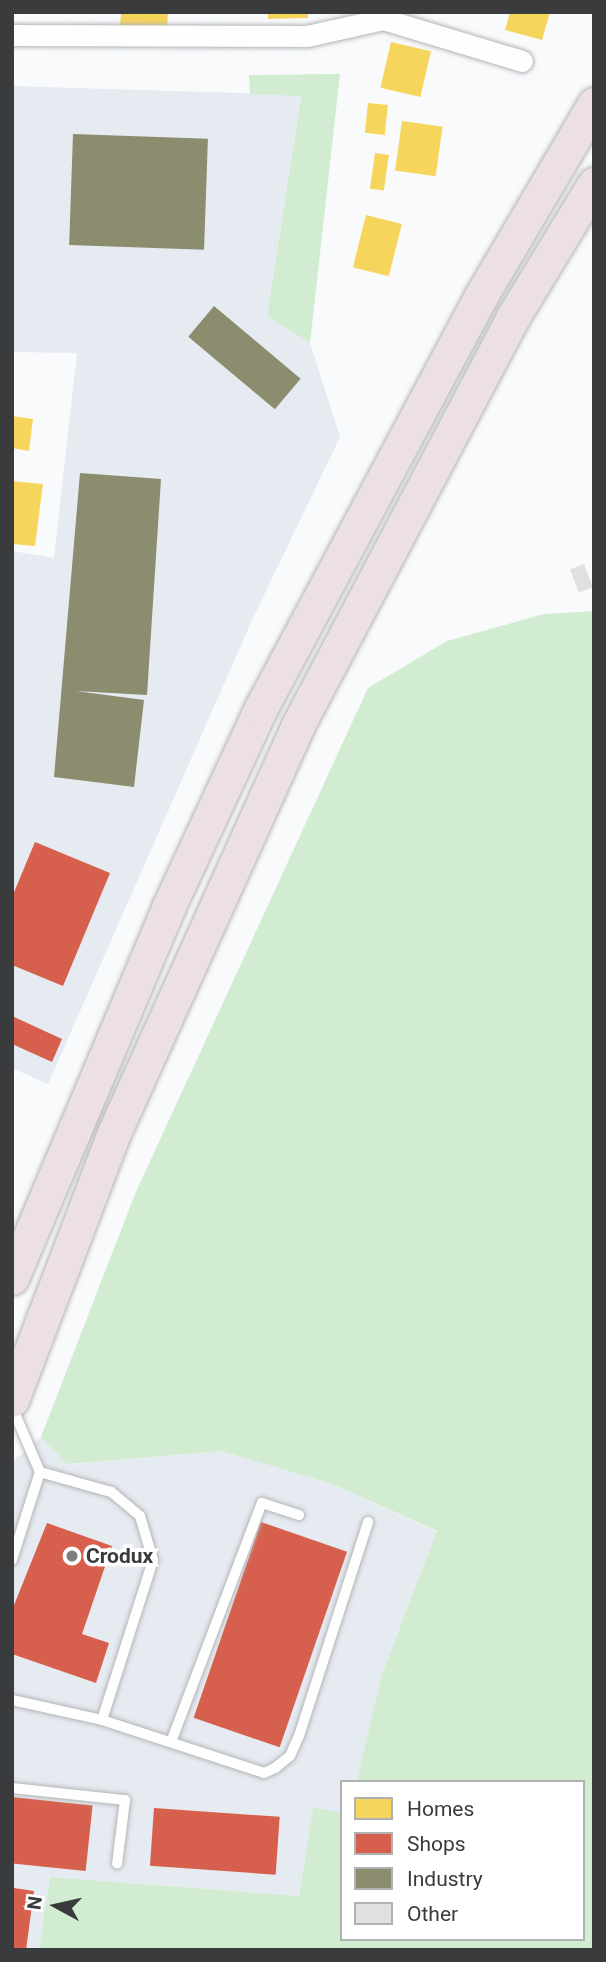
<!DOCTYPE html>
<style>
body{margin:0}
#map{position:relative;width:606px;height:1962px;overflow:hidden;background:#f8fafc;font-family:Roboto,sans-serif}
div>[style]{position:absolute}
.built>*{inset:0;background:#e6ebf1}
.green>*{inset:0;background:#d1ecd1}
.homes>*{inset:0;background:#f6d55c;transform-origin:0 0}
.shops>*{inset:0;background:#d6604d;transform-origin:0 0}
.industry>*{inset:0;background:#8c8c6e;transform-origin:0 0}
.building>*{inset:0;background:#dfe0e0;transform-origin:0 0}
.roads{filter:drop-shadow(0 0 2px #b4b5b7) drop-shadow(0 0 2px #b4b5b7)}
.service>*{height:10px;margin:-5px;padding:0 5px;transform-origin:5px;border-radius:5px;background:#fefeff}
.minor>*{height:21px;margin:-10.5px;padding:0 10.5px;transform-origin:10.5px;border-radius:10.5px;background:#fefeff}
.trunk>*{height:33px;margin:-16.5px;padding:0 16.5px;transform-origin:16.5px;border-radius:16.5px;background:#ece0e4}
.dots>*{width:19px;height:19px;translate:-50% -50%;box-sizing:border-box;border:4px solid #fff;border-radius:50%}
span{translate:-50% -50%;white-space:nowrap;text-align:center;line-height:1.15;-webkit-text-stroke:7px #fff;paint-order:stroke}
.poi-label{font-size:21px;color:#3a3b3c;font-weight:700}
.left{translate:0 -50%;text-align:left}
.frame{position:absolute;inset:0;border:14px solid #3a3b3c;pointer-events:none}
.legend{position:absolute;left:340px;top:1780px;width:245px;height:161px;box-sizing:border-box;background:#fff;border:2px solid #b0b1b1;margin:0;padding:9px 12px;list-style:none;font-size:21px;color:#3a3b3c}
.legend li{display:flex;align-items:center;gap:14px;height:35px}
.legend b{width:35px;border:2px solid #b0b1b1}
.north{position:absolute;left:21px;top:1871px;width:70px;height:70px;-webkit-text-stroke:5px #fff;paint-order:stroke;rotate:278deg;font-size:19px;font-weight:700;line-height:28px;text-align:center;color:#3a3b3c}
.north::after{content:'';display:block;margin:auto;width:24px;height:32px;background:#3a3b3c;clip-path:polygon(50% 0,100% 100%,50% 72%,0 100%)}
</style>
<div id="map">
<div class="built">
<i style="clip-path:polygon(12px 86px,301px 95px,267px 316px,310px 343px,340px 437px,253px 618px,48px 1084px,12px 1068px,12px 551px,54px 558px,77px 353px,12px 352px)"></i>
<i style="clip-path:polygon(41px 1437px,68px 1464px,221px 1451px,332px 1484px,437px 1532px,383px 1671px,356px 1782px,342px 1782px,342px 1813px,313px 1807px,299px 1896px,50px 1877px,39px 1950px,12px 1950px,12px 1462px)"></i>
</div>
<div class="green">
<i style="clip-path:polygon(340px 74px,310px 343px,267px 316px,301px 96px,250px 94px,249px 75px)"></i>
<i style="clip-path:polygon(594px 611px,594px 1950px,39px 1950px,50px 1877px,299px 1896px,313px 1807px,342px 1813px,342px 1939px,583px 1939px,583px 1782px,356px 1782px,383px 1671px,437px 1531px,332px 1484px,221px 1451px,67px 1464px,41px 1437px,135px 1194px,368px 688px,447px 641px,544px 614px)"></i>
</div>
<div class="homes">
<i style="clip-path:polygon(121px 12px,168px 12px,167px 30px,120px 27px)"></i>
<i style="clip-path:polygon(268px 12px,308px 12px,308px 18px,268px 19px)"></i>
<i style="clip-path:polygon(510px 12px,550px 12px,542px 40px,505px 30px)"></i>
<i style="left:391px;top:42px;width:41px;height:47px;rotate:13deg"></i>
<i style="left:368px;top:103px;width:20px;height:30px;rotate:6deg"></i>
<i style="left:402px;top:121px;width:41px;height:50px;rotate:8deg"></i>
<i style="left:375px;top:153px;width:14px;height:36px;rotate:8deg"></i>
<i style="left:366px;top:215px;width:37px;height:54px;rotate:14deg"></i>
<i style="clip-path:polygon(12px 416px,33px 419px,29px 451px,12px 448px)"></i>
<i style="clip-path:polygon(12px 481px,43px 484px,35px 546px,12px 544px)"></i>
</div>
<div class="shops">
<i style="clip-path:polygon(35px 842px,110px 873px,63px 986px,12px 965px,12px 897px)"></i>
<i style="clip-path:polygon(12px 1016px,62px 1039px,52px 1062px,12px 1044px)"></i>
<i style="left:261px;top:1522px;width:91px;height:207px;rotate:19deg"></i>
<i style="clip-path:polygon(47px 1523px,112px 1546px,82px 1634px,109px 1643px,96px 1683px,12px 1654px,12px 1610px)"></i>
<i style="left:12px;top:1797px;width:81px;height:66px;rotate:6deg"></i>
<i style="left:154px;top:1808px;width:126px;height:58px;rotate:4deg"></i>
<i style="clip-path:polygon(14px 1888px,34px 1891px,26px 1950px,12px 1950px)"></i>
</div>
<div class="industry">
<i style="left:73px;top:134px;width:135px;height:111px;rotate:2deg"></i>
<i style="left:214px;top:306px;width:113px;height:40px;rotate:40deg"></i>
<i style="clip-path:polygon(80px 473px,161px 479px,147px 695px,76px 691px,144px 700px,134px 787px,54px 777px)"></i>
</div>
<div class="building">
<i style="left:584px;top:564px;width:25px;height:15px;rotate:69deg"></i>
</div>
<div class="roads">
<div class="service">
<i style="left:12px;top:1407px;width:71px;rotate:66.7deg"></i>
<i style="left:40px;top:1472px;width:92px;rotate:107.7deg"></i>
<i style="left:12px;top:1700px;width:92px;rotate:12.5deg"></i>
<i style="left:102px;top:1720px;width:168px;rotate:-72.3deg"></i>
<i style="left:153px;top:1560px;width:46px;rotate:-106.5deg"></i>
<i style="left:140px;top:1516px;width:38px;rotate:-140deg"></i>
<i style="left:111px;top:1492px;width:74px;rotate:-164.3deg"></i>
<i style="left:102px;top:1720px;width:170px;rotate:18.1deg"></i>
<i style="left:264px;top:1773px;width:12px;rotate:-24deg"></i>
<i style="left:275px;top:1768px;width:19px;rotate:-39deg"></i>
<i style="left:290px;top:1756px;width:22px;rotate:-66deg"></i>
<i style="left:299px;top:1736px;width:225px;rotate:-72.1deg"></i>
<i style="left:171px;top:1742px;width:256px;rotate:-69.2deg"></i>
<i style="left:262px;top:1503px;width:39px;rotate:18deg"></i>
<i style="left:12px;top:1788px;width:114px;rotate:6.1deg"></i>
<i style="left:125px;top:1800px;width:64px;rotate:97.1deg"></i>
</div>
<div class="minor">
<i style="left:12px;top:35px;width:295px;rotate:0.2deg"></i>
<i style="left:307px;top:36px;width:78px;rotate:-12.6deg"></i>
<i style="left:383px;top:19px;width:145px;rotate:16.8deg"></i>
</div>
<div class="trunk">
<i style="left:12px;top:1278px;width:404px;rotate:-67.1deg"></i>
<i style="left:169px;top:906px;width:218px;rotate:-65.1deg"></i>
<i style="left:261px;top:708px;width:467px;rotate:-61.9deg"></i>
<i style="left:481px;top:296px;width:223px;rotate:-59.5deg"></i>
<i style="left:12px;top:1400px;width:286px;rotate:-69.1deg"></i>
<i style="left:114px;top:1133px;width:448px;rotate:-65.7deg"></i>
<i style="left:298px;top:725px;width:461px;rotate:-62.2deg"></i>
<i style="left:513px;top:317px;width:156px;rotate:-58.7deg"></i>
</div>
</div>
<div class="dots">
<i style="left:72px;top:1556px;background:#7c7e7f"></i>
</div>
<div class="poi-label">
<span class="left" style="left:86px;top:1556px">Crodux</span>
</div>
<div class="frame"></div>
<ul class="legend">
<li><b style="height:19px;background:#f6d55c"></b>Homes</li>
<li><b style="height:19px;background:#d6604d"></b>Shops</li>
<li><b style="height:19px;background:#8c8c6e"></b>Industry</li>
<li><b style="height:19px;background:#dfe0e0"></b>Other</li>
</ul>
<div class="north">N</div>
</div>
